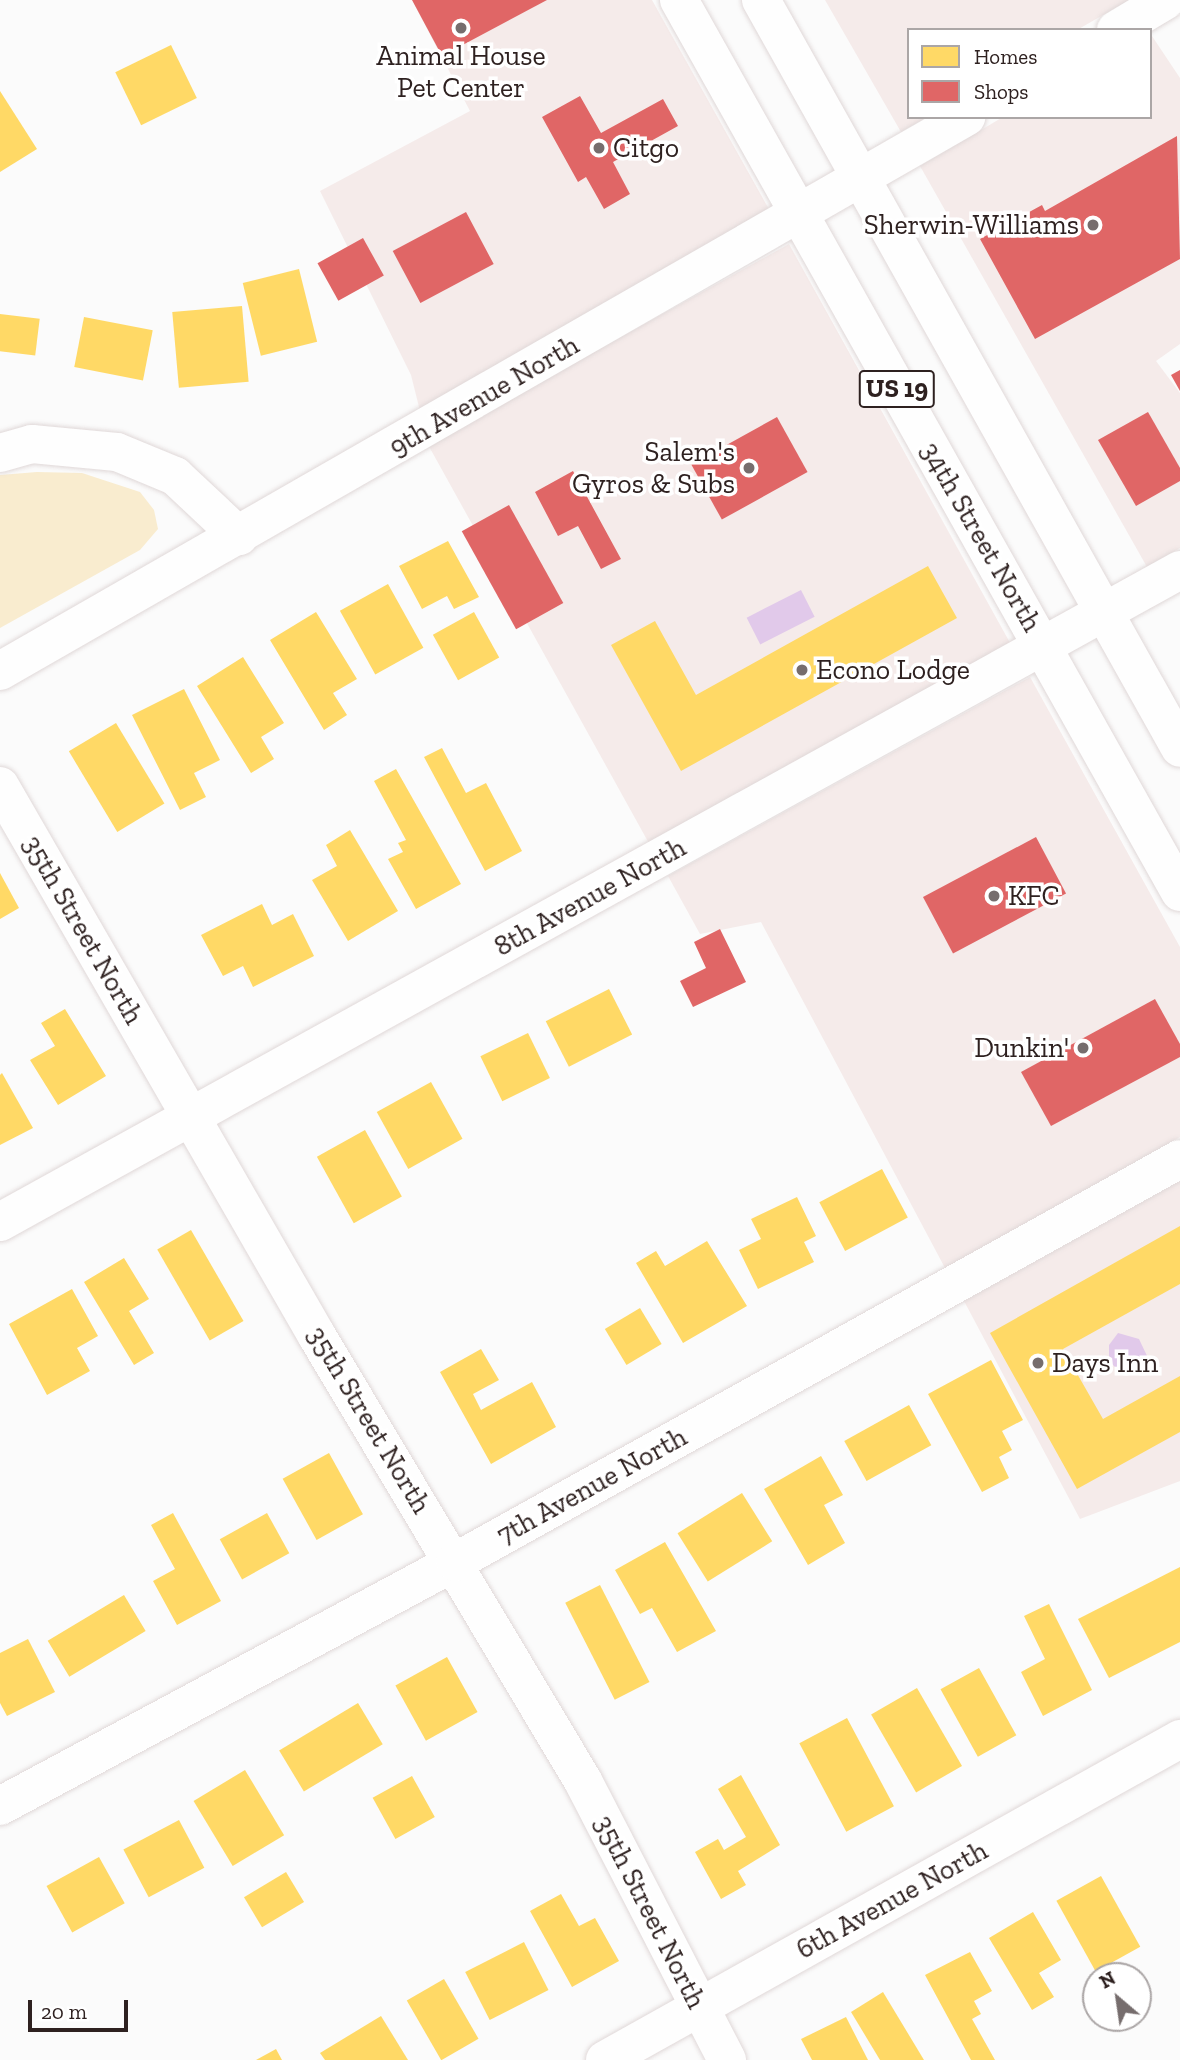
<!DOCTYPE html>
<style>
body{margin:0}
#map{position:relative;width:1180px;height:2060px;overflow:hidden;background:#fbfbfb;font-family:"Zilla Slab",serif}
div>[style]{position:absolute}
.built>*{inset:0;background:#f5ebea;transform-origin:0 0}
.green>*{inset:0;background:#f9eccf}
.water>*{inset:0;background:#e1c9ea;transform-origin:0 0}
.homes>*{inset:0;background:#ffd966;transform-origin:0 0}
.shops>*{inset:0;background:#e06666;transform-origin:0 0}
.roads{filter:drop-shadow(0 0 2px #e0d8d8) drop-shadow(0 0 2px #e0d8d8)}
.minor>*{height:38px;margin:-19px;padding:0 19px;transform-origin:19px;border-radius:19px;background:#fefefe}
.highway>*{height:38px;margin:-19px;padding:0 19px;transform-origin:19px;border-radius:19px;background:#fefefe}
.dots>*{width:19px;height:19px;translate:-50% -50%;box-sizing:border-box;border:4px solid #fff;border-radius:50%}
span{translate:-50% -50%;white-space:nowrap;text-align:center;line-height:1.15;-webkit-text-stroke:7px #fff;paint-order:stroke}
.shield-label span{padding:2px 5px;background:#fff;border:2px solid;border-radius:5px;-webkit-text-stroke-width:0}
.shield-label{font-size:26px;color:#2e2120;font-weight:700}
.poi-label{font-size:28px;color:#2e2120}
.left{translate:0 -50%;text-align:left}
.right{translate:-100% -50%;text-align:right}
.street-label{font-size:28px;color:#2e2120}
.legend{position:absolute;left:907px;top:28px;width:245px;height:91px;box-sizing:border-box;background:#fff;border:2px solid #aba6a6;margin:0;padding:9px 12px;list-style:none;font-size:21px;color:#2e2120}
.legend li{display:flex;align-items:center;gap:14px;height:35px}
.legend b{width:35px;border:2px solid #aba6a6}
.north{position:absolute;left:1082px;top:1962px;width:70px;height:70px;box-sizing:border-box;background:#fff;border:2px solid #aba6a6;border-radius:50%;rotate:331deg;font-size:19px;font-weight:700;line-height:28px;text-align:center;color:#2e2120}
.north::after{content:'';display:block;margin:auto;width:24px;height:32px;background:#766d6d;clip-path:polygon(50% 0,100% 100%,50% 72%,0 100%)}
.scale{position:absolute;left:28px;top:2000px;width:100px;height:32px;box-sizing:border-box;border:4px solid #2e2120;border-top:0;padding-left:9px;font-size:21px;line-height:24px;white-space:nowrap;color:#2e2120;-webkit-text-stroke:5px #fff;paint-order:stroke}
</style>
<div id="map">
<div class="built">
<i style="clip-path:polygon(412px 0,652px 0,770px 211px,420px 411px,411px 375px,320px 191px,470px 111px)"></i>
<i style="clip-path:polygon(825px 0,1129px 0,1077px 30px,909px 30px,909px 117px,927px 117px,901px 132px)"></i>
<i style="clip-path:polygon(1150px 33px,1180px 78px,1180px 344px,1156px 361px,1180px 393px,1180px 548px,1147px 567px,920px 166px,1003px 117px,1150px 117px)"></i>
<i style="left:789px;top:244px;width:457px;height:413px;rotate:61deg"></i>
<i style="clip-path:polygon(1030px 677px,1180px 947px,1180px 1137px,945px 1268px,761px 922px,700px 934px,668px 876px)"></i>
<i style="clip-path:polygon(1180px 1181px,1180px 1481px,1080px 1519px,964px 1301px)"></i>
</div>
<div class="green">
<i style="clip-path:polygon(37px 472px,82px 473px,140px 492px,154px 510px,158px 529px,140px 550px,0 628px,0 475px)"></i>
</div>
<div class="water">
<i style="left:801px;top:590px;width:30px;height:61px;rotate:63deg"></i>
<i style="clip-path:polygon(1118px 1333px,1139px 1339px,1148px 1358px,1140px 1375px,1121px 1373px,1109px 1361px,1109px 1345px)"></i>
</div>
<div class="homes">
<i style="left:171px;top:45px;width:59px;height:62px;rotate:64deg"></i>
<i style="clip-path:polygon(0 91px,37px 149px,0 172px)"></i>
<i style="left:299px;top:269px;width:75px;height:58px;rotate:76deg"></i>
<i style="left:242px;top:306px;width:76px;height:70px;rotate:85deg"></i>
<i style="left:0;top:314px;width:40px;height:37px;rotate:7deg"></i>
<i style="left:84px;top:317px;width:70px;height:51px;rotate:11deg"></i>
<i style="clip-path:polygon(448px 541px,479px 597px,454px 609px,447px 596px,422px 609px,399px 566px)"></i>
<i style="clip-path:polygon(928px 566px,957px 618px,681px 771px,611px 645px,655px 621px,696px 695px)"></i>
<i style="left:388px;top:584px;width:73px;height:55px;rotate:61deg"></i>
<i style="clip-path:polygon(316px 612px,357px 679px,333px 693px,347px 715px,324px 730px,270px 640px)"></i>
<i style="left:474px;top:612px;width:52px;height:47px;rotate:61deg"></i>
<i style="clip-path:polygon(243px 657px,284px 723px,261px 737px,274px 759px,251px 773px,197px 686px)"></i>
<i style="clip-path:polygon(184px 689px,220px 760px,194px 773px,206px 797px,180px 810px,132px 715px)"></i>
<i style="left:116px;top:723px;width:94px;height:55px;rotate:59deg"></i>
<i style="clip-path:polygon(442px 748px,466px 793px,486px 783px,522px 851px,485px 871px,424px 757px)"></i>
<i style="clip-path:polygon(396px 769px,461px 884px,416px 909px,388px 859px,403px 852px,398px 843px,406px 840px,374px 781px)"></i>
<i style="clip-path:polygon(350px 830px,398px 911px,348px 941px,312px 880px,337px 866px,326px 845px)"></i>
<i style="clip-path:polygon(0 873px,19px 908px,0 919px)"></i>
<i style="clip-path:polygon(262px 904px,272px 925px,293px 914px,314px 956px,253px 987px,243px 966px,223px 976px,201px 935px)"></i>
<i style="left:609px;top:989px;width:51px;height:71px;rotate:63deg"></i>
<i style="clip-path:polygon(65px 1009px,106px 1076px,58px 1105px,30px 1060px,55px 1046px,41px 1023px)"></i>
<i style="left:528px;top:1033px;width:50px;height:53px;rotate:64deg"></i>
<i style="clip-path:polygon(2px 1073px,33px 1128px,0 1145px,0 1075px)"></i>
<i style="left:431px;top:1082px;width:65px;height:62px;rotate:61deg"></i>
<i style="left:365px;top:1130px;width:76px;height:55px;rotate:61deg"></i>
<i style="left:882px;top:1169px;width:55px;height:71px;rotate:62deg"></i>
<i style="clip-path:polygon(797px 1197px,816px 1236px,804px 1242px,814px 1262px,758px 1289px,739px 1250px,761px 1239px,751px 1219px)"></i>
<i style="clip-path:polygon(1180px 1226px,1180px 1284px,1063px 1349px,1103px 1419px,1180px 1376px,1180px 1432px,1077px 1489px,990px 1333px)"></i>
<i style="left:191px;top:1230px;width:105px;height:39px;rotate:60deg"></i>
<i style="clip-path:polygon(707px 1241px,747px 1306px,683px 1343px,636px 1263px,656px 1251px,665px 1266px)"></i>
<i style="clip-path:polygon(124px 1258px,149px 1299px,129px 1311px,154px 1353px,134px 1365px,84px 1282px)"></i>
<i style="clip-path:polygon(72px 1289px,98px 1336px,77px 1348px,90px 1371px,47px 1395px,9px 1324px)"></i>
<i style="left:640px;top:1308px;width:42px;height:41px;rotate:59deg"></i>
<i style="clip-path:polygon(481px 1349px,499px 1380px,473px 1394px,481px 1410px,532px 1382px,556px 1427px,491px 1464px,440px 1372px)"></i>
<i style="clip-path:polygon(991px 1360px,1023px 1420px,1002px 1431px,1012px 1450px,999px 1457px,1009px 1478px,982px 1492px,928px 1394px)"></i>
<i style="left:909px;top:1405px;width:46px;height:74px;rotate:61deg"></i>
<i style="left:329px;top:1453px;width:70px;height:53px;rotate:61deg"></i>
<i style="clip-path:polygon(821px 1456px,843px 1495px,824px 1505px,845px 1543px,808px 1565px,764px 1489px)"></i>
<i style="left:742px;top:1493px;width:57px;height:76px;rotate:58deg"></i>
<i style="clip-path:polygon(173px 1513px,221px 1601px,177px 1625px,153px 1581px,175px 1569px,151px 1525px)"></i>
<i style="left:267px;top:1513px;width:46px;height:54px;rotate:61deg"></i>
<i style="clip-path:polygon(665px 1542px,716px 1631px,677px 1652px,652px 1608px,640px 1614px,615px 1570px)"></i>
<i style="clip-path:polygon(1180px 1567px,1180px 1642px,1109px 1678px,1078px 1619px)"></i>
<i style="left:600px;top:1585px;width:109px;height:39px;rotate:63deg"></i>
<i style="left:124px;top:1595px;width:42px;height:89px;rotate:59deg"></i>
<i style="clip-path:polygon(1049px 1604px,1092px 1690px,1043px 1716px,1021px 1672px,1045px 1659px,1024px 1616px)"></i>
<i style="clip-path:polygon(28px 1639px,55px 1692px,7px 1716px,0 1703px,0 1653px)"></i>
<i style="left:447px;top:1657px;width:63px;height:59px;rotate:61deg"></i>
<i style="left:979px;top:1668px;width:77px;height:44px;rotate:61deg"></i>
<i style="left:917px;top:1688px;width:90px;height:53px;rotate:60deg"></i>
<i style="left:358px;top:1703px;width:48px;height:92px;rotate:59deg"></i>
<i style="left:847px;top:1718px;width:100px;height:54px;rotate:62deg"></i>
<i style="left:245px;top:1770px;width:76px;height:60px;rotate:59deg"></i>
<i style="clip-path:polygon(741px 1775px,780px 1845px,738px 1871px,746px 1885px,721px 1899px,695px 1852px,718px 1839px,724px 1850px,746px 1837px,718px 1789px)"></i>
<i style="left:412px;top:1776px;width:47px;height:45px;rotate:61deg"></i>
<i style="left:179px;top:1820px;width:54px;height:63px;rotate:62deg"></i>
<i style="left:99px;top:1857px;width:53px;height:60px;rotate:61deg"></i>
<i style="left:286px;top:1872px;width:35px;height:49px;rotate:59deg"></i>
<i style="left:1101px;top:1876px;width:81px;height:51px;rotate:61deg"></i>
<i style="clip-path:polygon(561px 1894px,579px 1926px,595px 1918px,619px 1961px,572px 1987px,530px 1911px)"></i>
<i style="clip-path:polygon(1033px 1912px,1061px 1960px,1039px 1973px,1054px 1997px,1032px 2010px,989px 1938px)"></i>
<i style="left:524px;top:1942px;width:54px;height:66px;rotate:63deg"></i>
<i style="clip-path:polygon(970px 1952px,992px 1991px,974px 2001px,981px 2014px,972px 2019px,995px 2060px,971px 2060px,925px 1975px)"></i>
<i style="left:444px;top:1979px;width:69px;height:43px;rotate:60deg"></i>
<i style="clip-path:polygon(883px 1992px,924px 2060px,880px 2060px,851px 2012px)"></i>
<i style="clip-path:polygon(381px 2016px,408px 2060px,325px 2060px,320px 2053px)"></i>
<i style="clip-path:polygon(846px 2017px,868px 2060px,812px 2060px,801px 2039px)"></i>
<i style="clip-path:polygon(276px 2049px,282px 2060px,256px 2060px)"></i>
</div>
<div class="shops">
<i style="clip-path:polygon(412px 0,547px 0,442px 56px)"></i>
<i style="clip-path:polygon(580px 96px,601px 133px,663px 99px,678px 126px,613px 162px,630px 194px,604px 209px,586px 177px,578px 182px,542px 117px)"></i>
<i style="clip-path:polygon(1177px 136px,1180px 259px,1035px 339px,980px 239px,1042px 205px,1045px 211px)"></i>
<i style="left:466px;top:212px;width:59px;height:83px;rotate:62deg"></i>
<i style="left:363px;top:238px;width:43px;height:52px;rotate:61deg"></i>
<i style="clip-path:polygon(1180px 370px,1180px 391px,1171px 375px)"></i>
<i style="clip-path:polygon(1148px 412px,1180px 468px,1180px 481px,1136px 506px,1098px 440px)"></i>
<i style="left:777px;top:417px;width:63px;height:98px;rotate:61deg"></i>
<i style="clip-path:polygon(573px 471px,621px 559px,601px 569px,578px 526px,558px 536px,535px 492px)"></i>
<i style="left:509px;top:505px;width:112px;height:54px;rotate:61deg"></i>
<i style="left:1036px;top:837px;width:64px;height:128px;rotate:62deg"></i>
<i style="clip-path:polygon(720px 929px,746px 982px,693px 1007px,680px 981px,706px 968px,694px 942px)"></i>
<i style="clip-path:polygon(1155px 999px,1180px 1044px,1180px 1057px,1051px 1126px,1021px 1072px)"></i>
</div>
<div class="roads">
<div class="minor">
<i style="left:1116px;top:30px;width:58px;rotate:-31deg"></i>
<i style="left:0;top:453px;width:33px;rotate:-16deg"></i>
<i style="left:32px;top:444px;width:85px;rotate:5.4deg"></i>
<i style="left:117px;top:452px;width:63px;rotate:22.5deg"></i>
<i style="left:175px;top:476px;width:88px;rotate:43.2deg"></i>
<i style="left:0;top:671px;width:1114px;rotate:-29.83deg"></i>
<i style="left:0;top:786px;width:635px;rotate:60.04deg"></i>
<i style="left:317px;top:1336px;width:518px;rotate:59.13deg"></i>
<i style="left:583px;top:1781px;width:314px;rotate:62.7deg"></i>
<i style="left:0;top:1222px;width:1348px;rotate:-28.92deg"></i>
<i style="left:0;top:1806px;width:516px;rotate:-28.2deg"></i>
<i style="left:455px;top:1562px;width:829px;rotate:-29.07deg"></i>
<i style="left:605px;top:2060px;width:659px;rotate:-29.17deg"></i>
</div>
<div class="highway">
<i style="left:679px;top:0;width:1023px;rotate:60.68deg"></i>
<i style="left:761px;top:0;width:857px;rotate:60.74deg"></i>
</div>
</div>
<div class="dots">
<i style="left:461px;top:28px;background:#766d6d"></i>
<i style="left:599px;top:148px;background:#766d6d"></i>
<i style="left:1093px;top:225px;background:#766d6d"></i>
<i style="left:749px;top:468px;background:#766d6d"></i>
<i style="left:802px;top:670px;background:#766d6d"></i>
<i style="left:994px;top:896px;background:#766d6d"></i>
<i style="left:1083px;top:1048px;background:#766d6d"></i>
<i style="left:1038px;top:1363px;background:#766d6d"></i>
</div>
<div class="shield-label">
<span style="left:897px;top:389px">US 19</span>
</div>
<div class="poi-label">
<span style="left:461px;top:72px">Animal House<br>Pet Center</span>
<span class="left" style="left:613px;top:148px">Citgo</span>
<span class="right" style="left:1079px;top:225px">Sherwin-Williams</span>
<span class="right" style="left:735px;top:468px">Salem's<br>Gyros &amp; Subs</span>
<span class="left" style="left:816px;top:670px">Econo Lodge</span>
<span class="left" style="left:1008px;top:896px">KFC</span>
<span class="right" style="left:1069px;top:1048px">Dunkin'</span>
<span class="left" style="left:1052px;top:1363px">Days Inn</span>
</div>
<div class="street-label">
<span style="left:484px;top:396px;rotate:-30deg">9th Avenue North</span>
<span style="left:981px;top:537px;rotate:60deg">34th Street North</span>
<span style="left:590px;top:897px;rotate:-29deg">8th Avenue North</span>
<span style="left:83px;top:930px;rotate:60deg">35th Street North</span>
<span style="left:369px;top:1420px;rotate:59deg">35th Street North</span>
<span style="left:592px;top:1486px;rotate:-29deg">7th Avenue North</span>
<span style="left:892px;top:1900px;rotate:-29deg">6th Avenue North</span>
<span style="left:650px;top:1912px;rotate:63deg">35th Street North</span>
</div>
<ul class="legend">
<li><b style="height:19px;background:#ffd966"></b>Homes</li>
<li><b style="height:19px;background:#e06666"></b>Shops</li>
</ul>
<div class="north">N</div>
<div class="scale">20 m</div>
</div>
